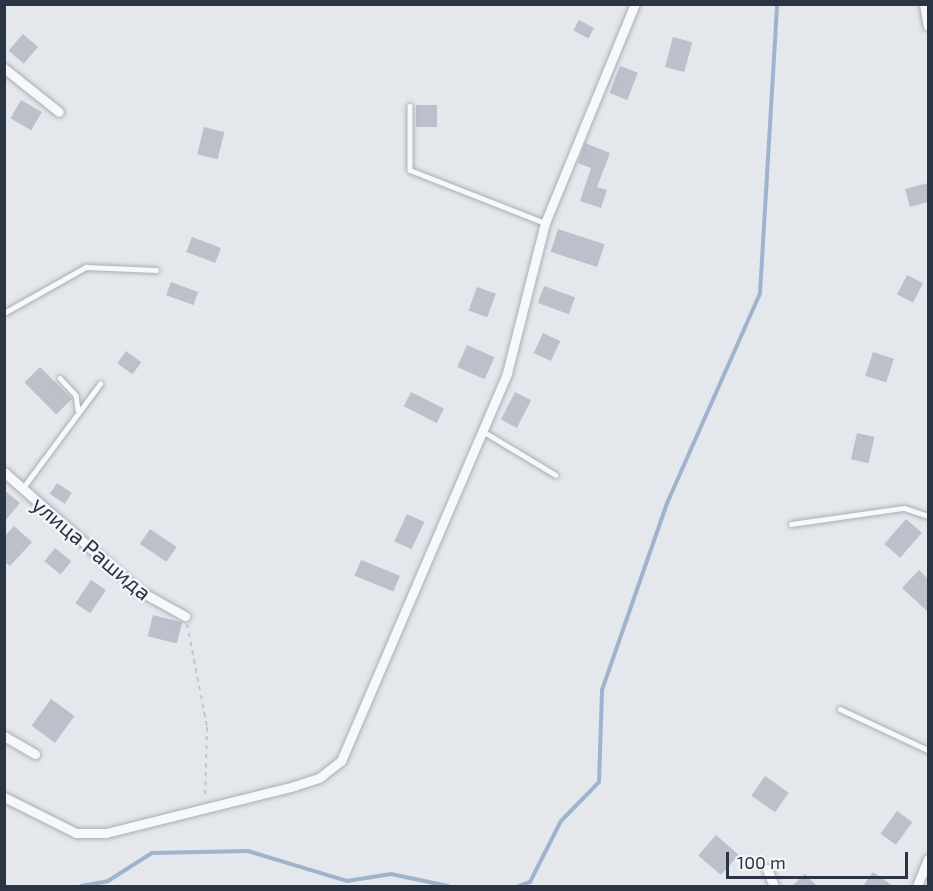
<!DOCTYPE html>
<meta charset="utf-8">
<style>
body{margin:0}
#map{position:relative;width:933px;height:891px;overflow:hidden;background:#e4e7ec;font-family:"Exo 2",sans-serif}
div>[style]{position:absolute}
.stream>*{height:4px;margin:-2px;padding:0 2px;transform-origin:2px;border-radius:2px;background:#9fb4cc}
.building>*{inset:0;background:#bbc0ca;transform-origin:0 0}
.path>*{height:2px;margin-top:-1px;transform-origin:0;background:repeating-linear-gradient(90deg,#c2c5cb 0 4.5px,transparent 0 9px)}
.roads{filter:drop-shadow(0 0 2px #a9aeb7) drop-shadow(0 0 2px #a9aeb7)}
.service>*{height:4.5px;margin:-2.25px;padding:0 2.25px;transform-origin:2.25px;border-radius:2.25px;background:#f7f8fa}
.minor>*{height:9px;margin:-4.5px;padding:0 4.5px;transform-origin:4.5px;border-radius:4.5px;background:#f7f8fa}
span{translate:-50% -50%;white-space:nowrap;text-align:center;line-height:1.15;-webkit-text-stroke:4.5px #f4f6f9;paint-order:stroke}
.street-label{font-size:22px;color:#2b3445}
.frame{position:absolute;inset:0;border:6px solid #2b3445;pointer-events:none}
.scale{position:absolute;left:726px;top:852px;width:182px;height:27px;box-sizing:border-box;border:3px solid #2b3445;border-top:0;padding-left:8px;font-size:18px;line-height:21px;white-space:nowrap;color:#2b3445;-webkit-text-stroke:4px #f4f6f9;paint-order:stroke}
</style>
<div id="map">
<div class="stream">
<i style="left:81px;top:886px;width:27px;rotate:-10deg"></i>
<i style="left:108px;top:881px;width:52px;rotate:-32.5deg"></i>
<i style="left:152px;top:853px;width:96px;rotate:-1.2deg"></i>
<i style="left:248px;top:851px;width:103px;rotate:16.9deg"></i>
<i style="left:347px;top:881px;width:45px;rotate:-9deg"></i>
<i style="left:391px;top:874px;width:58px;rotate:11.9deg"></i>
<i style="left:519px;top:886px;width:12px;rotate:-20deg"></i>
<i style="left:530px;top:882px;width:68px;rotate:-63.1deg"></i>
<i style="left:561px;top:821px;width:54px;rotate:-45.7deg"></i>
<i style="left:599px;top:782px;width:92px;rotate:-88.1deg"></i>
<i style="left:602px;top:690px;width:200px;rotate:-70.8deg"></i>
<i style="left:668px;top:501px;width:227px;rotate:-66.1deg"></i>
<i style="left:760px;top:293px;width:289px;rotate:-86.6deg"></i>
</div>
<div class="building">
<i style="left:579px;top:20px;width:17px;height:12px;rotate:28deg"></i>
<i style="left:23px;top:34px;width:20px;height:22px;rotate:41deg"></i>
<i style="left:673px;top:37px;width:20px;height:31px;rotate:15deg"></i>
<i style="left:620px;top:66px;width:19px;height:29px;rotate:21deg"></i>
<i style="left:21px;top:100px;width:24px;height:21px;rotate:30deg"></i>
<i style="left:416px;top:105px;width:21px;height:22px"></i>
<i style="left:204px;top:127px;width:21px;height:28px;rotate:14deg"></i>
<i style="clip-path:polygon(585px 143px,610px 153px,597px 187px,607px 190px,601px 208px,580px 201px,591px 168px,578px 163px)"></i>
<i style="clip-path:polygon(928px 183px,928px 202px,910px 207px,905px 189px)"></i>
<i style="left:558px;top:229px;width:49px;height:24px;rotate:18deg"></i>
<i style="left:192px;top:237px;width:31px;height:16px;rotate:21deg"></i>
<i style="left:907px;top:275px;width:18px;height:22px;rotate:27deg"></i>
<i style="left:171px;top:282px;width:29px;height:14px;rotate:20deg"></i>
<i style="left:544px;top:286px;width:33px;height:18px;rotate:20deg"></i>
<i style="left:477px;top:287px;width:20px;height:25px;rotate:20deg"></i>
<i style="left:543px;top:333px;width:19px;height:22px;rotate:25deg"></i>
<i style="left:467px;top:345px;width:30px;height:24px;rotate:24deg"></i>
<i style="left:126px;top:351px;width:19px;height:15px;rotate:36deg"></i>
<i style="left:873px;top:352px;width:22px;height:25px;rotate:18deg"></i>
<i style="left:40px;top:367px;width:45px;height:22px;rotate:45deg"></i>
<i style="left:411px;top:392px;width:37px;height:16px;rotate:27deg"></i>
<i style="left:515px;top:392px;width:18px;height:31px;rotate:27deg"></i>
<i style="left:857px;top:433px;width:18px;height:27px;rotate:13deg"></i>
<i style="left:57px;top:483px;width:18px;height:13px;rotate:34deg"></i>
<i style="clip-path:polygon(4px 490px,20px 503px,4px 522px)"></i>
<i style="left:407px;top:514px;width:19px;height:30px;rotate:25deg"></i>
<i style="left:906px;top:519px;width:21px;height:33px;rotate:41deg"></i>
<i style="clip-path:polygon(14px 526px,32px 542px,10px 566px,4px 561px,4px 537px)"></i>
<i style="left:150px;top:529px;width:32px;height:18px;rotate:34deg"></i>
<i style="left:55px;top:548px;width:21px;height:17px;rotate:39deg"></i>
<i style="left:361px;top:560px;width:42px;height:17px;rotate:22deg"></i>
<i style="clip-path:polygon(919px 570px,928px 579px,928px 612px,902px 588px)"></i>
<i style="left:91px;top:580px;width:18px;height:28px;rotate:34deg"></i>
<i style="left:153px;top:615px;width:30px;height:22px;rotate:14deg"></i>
<i style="left:51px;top:699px;width:29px;height:33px;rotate:36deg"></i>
<i style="left:765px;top:776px;width:29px;height:24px;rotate:35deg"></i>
<i style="left:897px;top:811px;width:19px;height:28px;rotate:36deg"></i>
<i style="left:716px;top:835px;width:30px;height:27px;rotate:41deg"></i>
<i style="clip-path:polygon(873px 872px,893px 886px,863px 886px)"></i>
<i style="clip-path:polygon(805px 874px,817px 886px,792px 886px)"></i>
</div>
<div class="path">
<i style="left:187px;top:624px;width:105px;rotate:79deg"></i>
<i style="left:207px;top:727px;width:70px;rotate:91.6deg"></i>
</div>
<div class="roads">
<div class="service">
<i style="left:410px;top:106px;width:64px;rotate:90deg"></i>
<i style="left:410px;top:170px;width:145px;rotate:21.4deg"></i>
<i style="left:4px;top:313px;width:94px;rotate:-29.3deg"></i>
<i style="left:86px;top:267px;width:70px;rotate:2.5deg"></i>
<i style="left:60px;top:378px;width:23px;rotate:47deg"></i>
<i style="left:76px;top:395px;width:15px;rotate:82deg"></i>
<i style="left:481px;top:430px;width:87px;rotate:31deg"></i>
<i style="left:22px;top:489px;width:131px;rotate:-53.4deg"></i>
<i style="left:791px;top:524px;width:114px;rotate:-8.1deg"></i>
<i style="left:904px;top:508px;width:25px;rotate:18deg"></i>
<i style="left:840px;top:709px;width:97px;rotate:25deg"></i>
</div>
<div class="minor">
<i style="left:924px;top:4px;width:22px;rotate:80deg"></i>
<i style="left:4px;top:68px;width:70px;rotate:38.7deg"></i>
<i style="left:4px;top:472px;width:179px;rotate:41.4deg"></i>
<i style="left:138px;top:590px;width:54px;rotate:29deg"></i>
<i style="left:4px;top:736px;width:36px;rotate:30deg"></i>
<i style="left:4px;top:797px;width:80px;rotate:26.6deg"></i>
<i style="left:76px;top:833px;width:30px"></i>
<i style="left:106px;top:833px;width:194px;rotate:-14deg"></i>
<i style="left:294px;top:786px;width:26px;rotate:-18deg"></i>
<i style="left:319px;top:778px;width:28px;rotate:-38deg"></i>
<i style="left:341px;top:761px;width:422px;rotate:-66.8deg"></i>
<i style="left:507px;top:373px;width:155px;rotate:-75.8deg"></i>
<i style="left:545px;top:223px;width:237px;rotate:-67.7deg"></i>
<i style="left:767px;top:869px;width:18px;rotate:68deg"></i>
<i style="left:917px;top:886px;width:29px;rotate:-68deg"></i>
</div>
</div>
<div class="street-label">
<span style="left:92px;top:548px;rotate:40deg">улица Рашида</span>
</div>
<div class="frame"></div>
<div class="scale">100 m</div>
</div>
